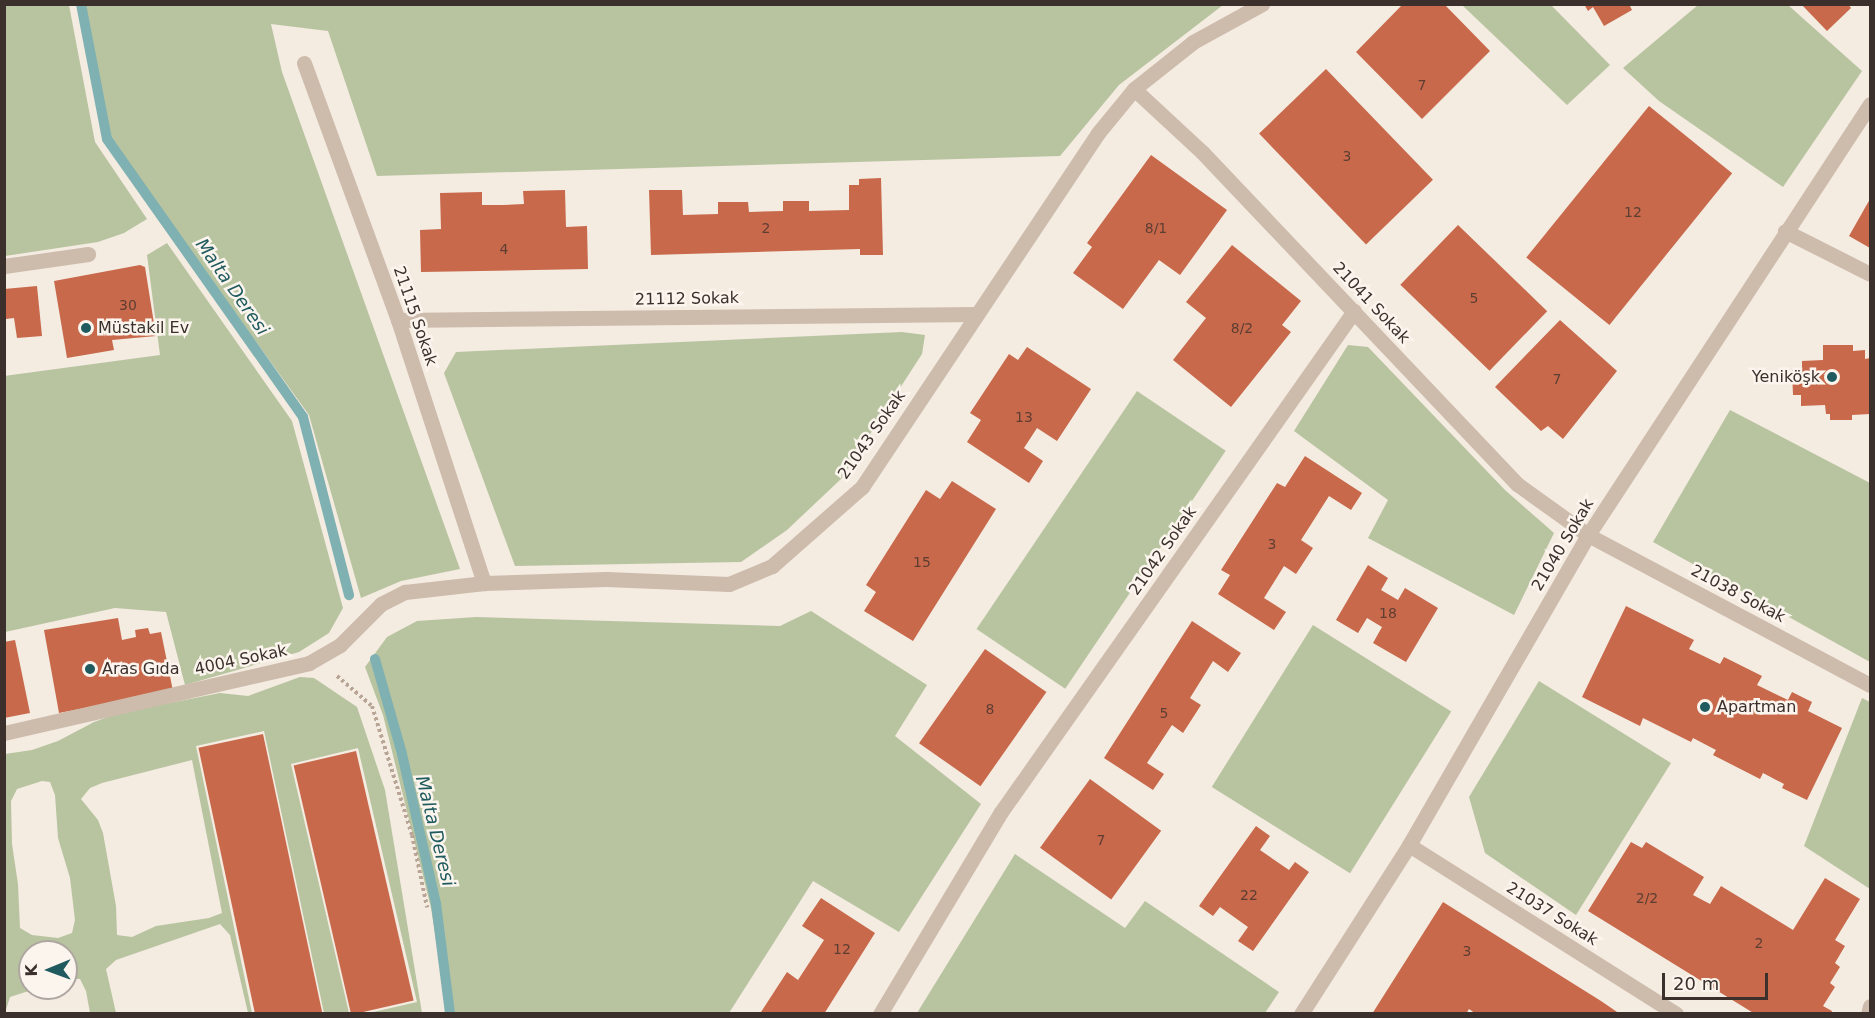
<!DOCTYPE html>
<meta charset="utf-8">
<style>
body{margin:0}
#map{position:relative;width:1875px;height:1018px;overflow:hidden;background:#f4ebe1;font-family:"DejaVu Sans",sans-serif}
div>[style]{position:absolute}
.green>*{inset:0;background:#b8c4a0;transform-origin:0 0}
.stream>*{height:10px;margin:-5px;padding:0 5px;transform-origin:5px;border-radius:5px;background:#7fb0b2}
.building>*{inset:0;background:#c8694b;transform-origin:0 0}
.path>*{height:4px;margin-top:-2px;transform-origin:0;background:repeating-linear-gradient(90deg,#b9a596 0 3px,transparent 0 6px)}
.minor>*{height:15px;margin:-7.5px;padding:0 7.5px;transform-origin:7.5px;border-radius:7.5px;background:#cdbbac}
.dots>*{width:16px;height:16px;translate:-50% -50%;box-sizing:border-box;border:3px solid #fbf5ee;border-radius:50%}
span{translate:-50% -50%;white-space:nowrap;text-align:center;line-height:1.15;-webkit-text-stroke:5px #fbf5ee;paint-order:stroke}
.number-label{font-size:14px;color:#5e3e33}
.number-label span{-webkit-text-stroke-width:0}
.street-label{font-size:16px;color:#3b302b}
.poi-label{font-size:16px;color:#3b302b}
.left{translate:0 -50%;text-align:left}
.right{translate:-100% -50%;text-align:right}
.water-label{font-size:18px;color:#1f5a5e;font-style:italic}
.frame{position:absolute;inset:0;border:6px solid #3b302b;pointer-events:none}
.north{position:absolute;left:18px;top:940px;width:60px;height:60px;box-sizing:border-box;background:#fbf5ee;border:2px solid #aea6a0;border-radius:50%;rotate:269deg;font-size:16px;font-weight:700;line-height:24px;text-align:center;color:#3b302b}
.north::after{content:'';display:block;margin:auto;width:21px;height:27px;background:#1f5a5e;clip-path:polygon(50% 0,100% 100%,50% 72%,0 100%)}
.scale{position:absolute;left:1662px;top:973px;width:106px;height:27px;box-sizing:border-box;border:3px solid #3b302b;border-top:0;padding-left:8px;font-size:18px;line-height:21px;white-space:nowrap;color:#3b302b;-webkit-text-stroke:4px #fbf5ee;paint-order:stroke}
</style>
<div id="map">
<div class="green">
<i style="clip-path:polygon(5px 4px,69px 5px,95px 142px,147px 219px,124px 233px,98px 242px,5px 256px)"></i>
<i style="clip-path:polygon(83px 5px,83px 4px,1223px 5px,1119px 85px,1060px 156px,377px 176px,328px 31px,271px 24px,282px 72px,460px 569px,401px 581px,361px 598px,309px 415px,107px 136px)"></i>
<i style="clip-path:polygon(1462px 5px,1551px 5px,1610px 65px,1567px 105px)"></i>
<i style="clip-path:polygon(1788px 5px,1862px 71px,1783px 187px,1659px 101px,1623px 68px,1698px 5px)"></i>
<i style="clip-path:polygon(167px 243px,292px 421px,343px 608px,329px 633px,299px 652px,185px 685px,166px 612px,115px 608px,5px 632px,4px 376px,160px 355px,147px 255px)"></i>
<i style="clip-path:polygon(902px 332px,925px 335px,922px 354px,841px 479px,787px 530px,741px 562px,515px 566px,444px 373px,456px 352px)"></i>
<i style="clip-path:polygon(1348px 345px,1368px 347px,1505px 490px,1554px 533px,1514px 615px,1368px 538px,1388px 500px,1294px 431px)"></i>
<i style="left:1137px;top:391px;width:107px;height:287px;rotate:34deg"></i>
<i style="clip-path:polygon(1730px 410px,1870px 483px,1870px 662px,1653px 542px)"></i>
<i style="clip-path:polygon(811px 611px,927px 685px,895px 736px,981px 804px,899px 932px,813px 881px,729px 1013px,448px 1013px,431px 908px,383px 715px,365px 667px,387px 637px,417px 621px,476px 617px,780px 626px)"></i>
<i style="left:1313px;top:625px;width:163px;height:191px;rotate:32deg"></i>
<i style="clip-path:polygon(evenodd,300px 677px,314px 678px,357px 707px,385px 790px,422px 1013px,369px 1013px,417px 1002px,358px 748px,291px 764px,349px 1013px,324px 1013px,264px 731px,196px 746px,252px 1013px,248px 1013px,230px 935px,220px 924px,116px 960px,106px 969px,116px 1013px,90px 1013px,86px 991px,80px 979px,66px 979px,66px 952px,30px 952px,30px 988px,38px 988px,10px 997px,5px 1013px,5px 754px,32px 750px,58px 741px,94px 722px,119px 713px,220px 693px,248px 696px,300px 677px,192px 760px,222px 913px,209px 918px,156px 926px,132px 937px,117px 935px,116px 906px,103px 833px,98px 820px,81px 799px,90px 788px,102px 783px,192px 760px,300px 677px,42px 781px,50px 782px,55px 795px,58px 838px,70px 878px,75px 920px,72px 933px,58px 938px,32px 935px,20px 928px,18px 884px,12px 844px,11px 801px,17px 789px,42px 781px)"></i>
<i style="clip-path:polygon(1539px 681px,1671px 763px,1576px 915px,1485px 853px,1469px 797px)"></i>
<i style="clip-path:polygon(1862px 698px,1870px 702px,1870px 889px,1804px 846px)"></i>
<i style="clip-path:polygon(1015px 854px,1125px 928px,1145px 901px,1279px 992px,1265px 1013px,917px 1013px)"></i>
</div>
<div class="stream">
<i style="left:81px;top:4px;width:137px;rotate:79.1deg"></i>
<i style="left:107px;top:139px;width:340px;rotate:54.8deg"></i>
<i style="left:303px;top:417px;width:184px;rotate:75.5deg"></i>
<i style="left:375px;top:659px;width:99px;rotate:74.1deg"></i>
<i style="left:402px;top:754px;width:154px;rotate:77.2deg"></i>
<i style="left:436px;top:904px;width:111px;rotate:82.7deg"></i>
</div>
<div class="building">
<i style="clip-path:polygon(1403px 4px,1444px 4px,1490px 51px,1422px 119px,1356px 52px)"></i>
<i style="clip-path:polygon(1584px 4px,1629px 4px,1632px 10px,1604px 26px,1593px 7px,1588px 11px)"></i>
<i style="clip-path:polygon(1801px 4px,1848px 4px,1851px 8px,1827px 31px)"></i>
<i style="left:1326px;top:69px;width:154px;height:93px;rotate:46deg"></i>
<i style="left:1649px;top:106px;width:107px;height:195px;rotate:39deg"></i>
<i style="clip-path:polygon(1151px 155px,1227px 210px,1180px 275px,1159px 260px,1123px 309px,1073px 273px,1092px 247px,1087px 243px)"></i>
<i style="clip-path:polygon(881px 178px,883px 255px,860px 255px,860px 249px,651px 255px,649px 190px,682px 190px,683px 215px,718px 214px,718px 202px,748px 202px,749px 212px,783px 211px,783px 201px,809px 201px,809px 211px,849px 210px,849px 185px,859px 185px,859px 179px)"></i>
<i style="clip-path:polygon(565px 190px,566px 227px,587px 226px,588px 269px,421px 272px,420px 230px,441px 229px,440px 193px,482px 192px,482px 205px,503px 205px,524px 204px,523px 191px)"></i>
<i style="clip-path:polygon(1870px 199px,1870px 248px,1849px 236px)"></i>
<i style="left:1458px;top:225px;width:124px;height:83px;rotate:44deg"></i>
<i style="clip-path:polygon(1232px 245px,1301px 301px,1282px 325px,1291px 332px,1231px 407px,1173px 360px,1206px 318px,1186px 302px)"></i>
<i style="clip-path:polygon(140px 265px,145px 267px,156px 336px,112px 340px,114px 350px,67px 358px,54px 281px)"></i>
<i style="clip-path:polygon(37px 286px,42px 336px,17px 338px,14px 318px,6px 319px,4px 289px)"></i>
<i style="clip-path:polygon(1560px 320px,1617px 371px,1563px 439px,1548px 426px,1541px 431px,1495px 387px)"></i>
<i style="clip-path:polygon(1823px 345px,1853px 345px,1853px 351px,1865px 350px,1865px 359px,1870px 358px,1870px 414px,1852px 415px,1852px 420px,1830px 420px,1830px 414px,1826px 414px,1825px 405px,1801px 406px,1801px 395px,1793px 395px,1792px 370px,1802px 370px,1802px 361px,1823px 360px)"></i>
<i style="clip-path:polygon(1027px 347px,1091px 389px,1057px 441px,1037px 428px,1024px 448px,1043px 461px,1029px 483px,967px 442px,981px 420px,970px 413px,1009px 354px,1018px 360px)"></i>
<i style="clip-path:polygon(1305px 456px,1362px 493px,1351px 510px,1329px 496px,1310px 526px,1301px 540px,1313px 548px,1296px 574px,1284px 566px,1264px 598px,1286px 612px,1274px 630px,1218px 594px,1230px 575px,1221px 570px,1277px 483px,1285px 487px)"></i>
<i style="clip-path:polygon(952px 481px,996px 509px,913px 641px,864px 611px,876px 592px,866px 585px,926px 490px,940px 499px)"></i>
<i style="clip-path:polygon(1368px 565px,1388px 578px,1381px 590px,1398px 600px,1405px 588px,1438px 608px,1406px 662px,1373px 643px,1382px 627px,1367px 618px,1358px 633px,1336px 620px)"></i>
<i style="clip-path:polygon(1626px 606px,1694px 640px,1689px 649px,1720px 664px,1724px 657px,1762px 676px,1757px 685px,1788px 700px,1792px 692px,1812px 702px,1808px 711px,1842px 728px,1807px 800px,1782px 788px,1784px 784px,1763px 773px,1760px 779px,1713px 755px,1716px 750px,1693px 738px,1691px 742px,1643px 718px,1640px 726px,1582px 697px)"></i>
<i style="clip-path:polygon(118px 618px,122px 640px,136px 637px,135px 630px,148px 628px,150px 634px,161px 632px,173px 691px,59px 713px,44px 630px)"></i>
<i style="clip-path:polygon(1192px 621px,1241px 653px,1228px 672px,1213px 661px,1190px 698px,1201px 705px,1183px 733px,1172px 725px,1147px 763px,1164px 774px,1153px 790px,1104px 758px)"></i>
<i style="clip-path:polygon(15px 640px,30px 713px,4px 718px,4px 642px)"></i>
<i style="left:985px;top:649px;width:75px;height:115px;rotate:35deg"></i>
<i style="left:263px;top:734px;width:286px;height:66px;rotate:78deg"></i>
<i style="left:356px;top:751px;width:256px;height:64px;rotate:77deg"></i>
<i style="left:1090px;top:779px;width:88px;height:85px;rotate:36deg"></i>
<i style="clip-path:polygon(1256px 826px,1270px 836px,1260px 850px,1289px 870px,1295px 862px,1309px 872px,1253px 951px,1238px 941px,1248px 927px,1220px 907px,1213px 916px,1199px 906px)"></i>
<i style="clip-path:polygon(1631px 842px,1642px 848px,1646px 842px,1704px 877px,1693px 895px,1710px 904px,1721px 886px,1793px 930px,1825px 878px,1860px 899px,1835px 940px,1845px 946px,1835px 963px,1840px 967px,1830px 983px,1835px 987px,1823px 1006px,1832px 1011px,1831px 1014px,1755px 1014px,1588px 911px)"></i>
<i style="clip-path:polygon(821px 898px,875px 933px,824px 1014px,764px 1014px,761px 1012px,787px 972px,798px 980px,824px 940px,802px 926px)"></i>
<i style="clip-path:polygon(1443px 902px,1601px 1001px,1620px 1014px,1476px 1014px,1469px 1009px,1466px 1014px,1372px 1014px)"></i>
</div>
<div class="path">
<i style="left:337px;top:676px;width:46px;rotate:40.6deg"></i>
<i style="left:372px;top:706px;width:135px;rotate:72.8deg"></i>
<i style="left:412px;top:835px;width:74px;rotate:78.2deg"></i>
</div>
<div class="minor">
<i style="left:304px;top:63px;width:274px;rotate:69.9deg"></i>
<i style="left:398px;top:320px;width:277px;rotate:71.9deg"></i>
<i style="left:1134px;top:89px;width:93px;rotate:42.8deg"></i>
<i style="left:1202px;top:152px;width:458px;rotate:46.5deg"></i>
<i style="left:1517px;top:484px;width:87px;rotate:35.7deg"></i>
<i style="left:1588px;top:535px;width:319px;rotate:28deg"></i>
<i style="left:1785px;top:231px;width:95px;rotate:26.8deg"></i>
<i style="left:4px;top:266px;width:85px;rotate:-8.1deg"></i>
<i style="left:398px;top:320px;width:579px;rotate:-0.59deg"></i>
<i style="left:4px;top:733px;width:313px;rotate:-12.9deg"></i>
<i style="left:309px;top:663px;width:36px;rotate:-30deg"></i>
<i style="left:340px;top:645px;width:58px;rotate:-45deg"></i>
<i style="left:381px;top:604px;width:27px;rotate:-27deg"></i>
<i style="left:405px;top:592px;width:80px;rotate:-6.5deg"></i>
<i style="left:484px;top:583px;width:122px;rotate:-1.9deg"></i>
<i style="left:606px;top:579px;width:123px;rotate:2.3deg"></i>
<i style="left:729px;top:584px;width:47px;rotate:-22.7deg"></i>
<i style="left:772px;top:566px;width:120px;rotate:-41.3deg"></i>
<i style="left:862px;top:487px;width:425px;rotate:-56.3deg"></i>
<i style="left:1098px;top:133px;width:57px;rotate:-50.7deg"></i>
<i style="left:1134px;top:89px;width:75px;rotate:-38.5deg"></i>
<i style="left:1193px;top:42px;width:79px;rotate:-28.8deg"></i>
<i style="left:1409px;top:845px;width:316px;rotate:32.3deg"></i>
<i style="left:880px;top:1014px;width:235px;rotate:-59.1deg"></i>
<i style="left:1001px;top:812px;width:613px;rotate:-54.83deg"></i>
<i style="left:1301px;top:1014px;width:201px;rotate:-57.4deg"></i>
<i style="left:1409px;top:845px;width:358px;rotate:-60deg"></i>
<i style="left:1588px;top:535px;width:515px;rotate:-56.8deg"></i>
<i style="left:1868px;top:1014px;width:8px;rotate:-76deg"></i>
</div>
<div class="dots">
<i style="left:86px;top:328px;background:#1f5a5e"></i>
<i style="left:1832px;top:377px;background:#1f5a5e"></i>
<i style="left:90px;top:669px;background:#1f5a5e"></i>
<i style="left:1705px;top:707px;background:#1f5a5e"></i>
</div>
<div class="number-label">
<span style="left:1422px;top:85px">7</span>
<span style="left:1347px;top:156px">3</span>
<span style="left:1633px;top:212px">12</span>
<span style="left:766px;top:228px">2</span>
<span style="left:1156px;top:228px">8/1</span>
<span style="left:504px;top:249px">4</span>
<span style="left:1474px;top:298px">5</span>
<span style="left:128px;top:305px">30</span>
<span style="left:1242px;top:328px">8/2</span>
<span style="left:1557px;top:379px">7</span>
<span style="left:1024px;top:417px">13</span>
<span style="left:1272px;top:544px">3</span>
<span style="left:922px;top:562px">15</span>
<span style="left:1388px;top:613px">18</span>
<span style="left:990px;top:709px">8</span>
<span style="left:1164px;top:713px">5</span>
<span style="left:1101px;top:840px">7</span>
<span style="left:1249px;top:895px">22</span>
<span style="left:1647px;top:898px">2/2</span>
<span style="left:1759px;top:943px">2</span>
<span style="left:842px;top:949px">12</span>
<span style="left:1467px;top:951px">3</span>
</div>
<div class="street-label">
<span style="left:687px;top:299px;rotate:-1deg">21112 Sokak</span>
<span style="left:1371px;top:303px;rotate:47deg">21041 Sokak</span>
<span style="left:415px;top:316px;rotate:71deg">21115 Sokak</span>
<span style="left:872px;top:435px;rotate:-55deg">21043 Sokak</span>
<span style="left:1563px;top:545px;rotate:-59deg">21040 Sokak</span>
<span style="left:1163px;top:551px;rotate:-55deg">21042 Sokak</span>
<span style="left:1738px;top:594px;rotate:28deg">21038 Sokak</span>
<span style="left:241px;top:660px;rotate:-12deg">4004 Sokak</span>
<span style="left:1552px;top:914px;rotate:32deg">21037 Sokak</span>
</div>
<div class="poi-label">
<span class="left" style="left:98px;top:328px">Müstakil Ev</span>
<span class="right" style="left:1820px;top:377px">Yeniköşk</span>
<span class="left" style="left:102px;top:669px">Aras Gıda</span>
<span class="left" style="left:1717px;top:707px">Apartman</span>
</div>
<div class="water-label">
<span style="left:232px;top:287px;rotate:55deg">Malta Deresi</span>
<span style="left:435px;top:831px;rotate:76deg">Malta Deresi</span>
</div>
<div class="frame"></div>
<div class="north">K</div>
<div class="scale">20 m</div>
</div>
